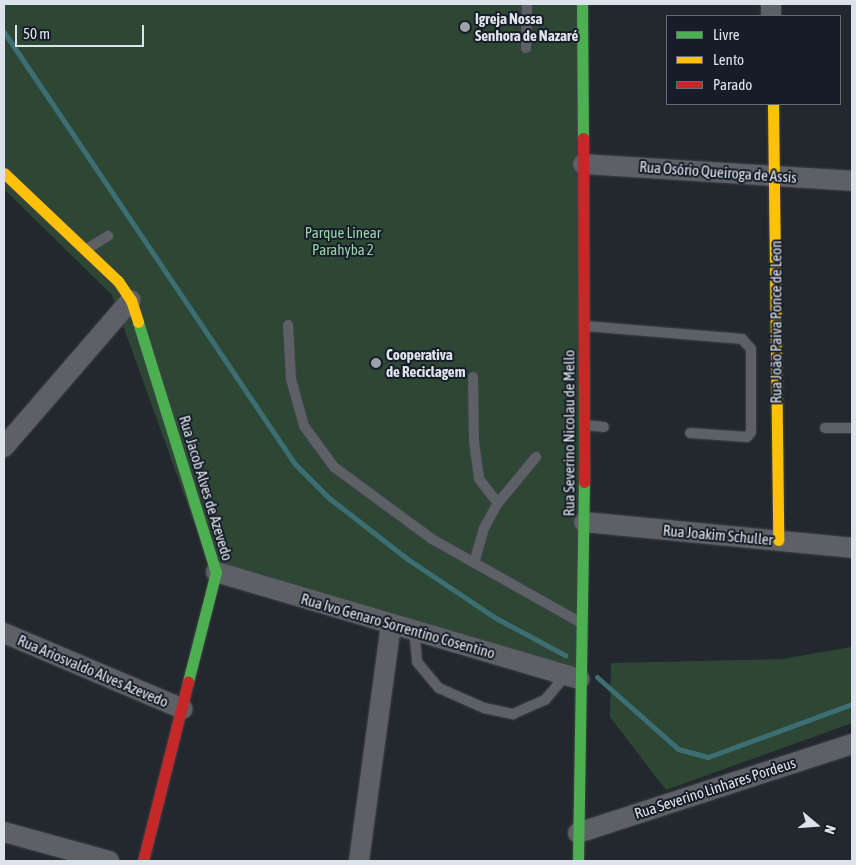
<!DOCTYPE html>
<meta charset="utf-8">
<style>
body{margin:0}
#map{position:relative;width:856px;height:865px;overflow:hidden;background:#23282e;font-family:"Asap Condensed",sans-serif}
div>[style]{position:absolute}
.green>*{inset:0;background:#2e4735}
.stream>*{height:5px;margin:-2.5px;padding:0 2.5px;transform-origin:2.5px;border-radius:2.5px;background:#3c6e74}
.roads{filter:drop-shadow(0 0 1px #3f4348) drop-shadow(0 0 1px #3f4348)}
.lane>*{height:10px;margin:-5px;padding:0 5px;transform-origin:5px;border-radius:5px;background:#5d6065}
.street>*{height:20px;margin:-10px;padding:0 10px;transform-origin:10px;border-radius:10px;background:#5d6065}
.fast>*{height:11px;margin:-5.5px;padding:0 5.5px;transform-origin:5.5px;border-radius:5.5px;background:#4caf50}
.slow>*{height:11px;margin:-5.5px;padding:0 5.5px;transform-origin:5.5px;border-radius:5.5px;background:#ffc107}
.jam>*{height:11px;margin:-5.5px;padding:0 5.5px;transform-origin:5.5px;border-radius:5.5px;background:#c62828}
.dots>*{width:14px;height:14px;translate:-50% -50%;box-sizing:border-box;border:2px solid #161d28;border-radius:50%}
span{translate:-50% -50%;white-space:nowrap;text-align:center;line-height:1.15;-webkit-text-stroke:4px #161d28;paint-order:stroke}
.poi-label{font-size:15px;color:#dde3ea;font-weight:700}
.left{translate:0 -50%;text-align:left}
.street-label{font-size:15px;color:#dde3ea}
.park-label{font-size:15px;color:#98d3a5}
.frame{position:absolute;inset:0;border:5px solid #dde3ea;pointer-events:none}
.legend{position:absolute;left:666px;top:15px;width:175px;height:90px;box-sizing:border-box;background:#161d28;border:1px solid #666c76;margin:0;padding:6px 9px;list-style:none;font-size:15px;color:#dde3ea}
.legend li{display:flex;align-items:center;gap:10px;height:25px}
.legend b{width:25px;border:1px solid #666c76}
.north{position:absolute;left:791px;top:800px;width:50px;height:50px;-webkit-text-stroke:4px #161d28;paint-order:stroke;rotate:108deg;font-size:14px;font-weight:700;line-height:20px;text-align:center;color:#dde3ea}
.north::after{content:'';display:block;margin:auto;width:18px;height:22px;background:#dde3ea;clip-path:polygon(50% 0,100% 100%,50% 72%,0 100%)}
.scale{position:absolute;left:15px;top:25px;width:129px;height:22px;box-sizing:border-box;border:2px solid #dde3ea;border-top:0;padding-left:6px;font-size:15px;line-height:18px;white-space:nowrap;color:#dde3ea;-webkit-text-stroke:4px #161d28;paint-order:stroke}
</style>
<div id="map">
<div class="green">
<i style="clip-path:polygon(4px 4px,581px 4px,580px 683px,213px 575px,112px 295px,4px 189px)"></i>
<i style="clip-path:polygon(852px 647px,852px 723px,666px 790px,610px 717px,611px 663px,782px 659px)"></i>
</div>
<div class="stream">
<i style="left:4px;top:32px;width:521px;rotate:56.04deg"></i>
<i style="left:295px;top:464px;width:48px;rotate:45deg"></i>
<i style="left:329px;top:498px;width:101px;rotate:37.8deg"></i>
<i style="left:409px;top:560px;width:102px;rotate:33.8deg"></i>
<i style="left:494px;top:617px;width:81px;rotate:28.2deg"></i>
<i style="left:597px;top:677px;width:108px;rotate:41.6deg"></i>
<i style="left:678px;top:749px;width:31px;rotate:15deg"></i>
<i style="left:708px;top:757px;width:153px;rotate:-20.2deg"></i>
</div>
<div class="roads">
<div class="lane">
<i style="left:526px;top:48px;width:44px;rotate:-88.7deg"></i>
<i style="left:87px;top:249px;width:25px;rotate:-32deg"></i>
<i style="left:288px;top:325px;width:54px;rotate:86.8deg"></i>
<i style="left:291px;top:379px;width:49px;rotate:74.5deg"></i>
<i style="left:304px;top:426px;width:51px;rotate:53.8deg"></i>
<i style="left:334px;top:467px;width:122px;rotate:36.3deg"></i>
<i style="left:432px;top:539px;width:171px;rotate:29.4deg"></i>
<i style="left:585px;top:326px;width:158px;rotate:4.7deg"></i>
<i style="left:742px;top:339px;width:13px;rotate:48deg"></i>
<i style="left:751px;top:349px;width:83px;rotate:90deg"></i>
<i style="left:751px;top:432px;width:6px;rotate:129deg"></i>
<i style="left:747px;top:437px;width:57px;rotate:-176deg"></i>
<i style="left:473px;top:377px;width:65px;rotate:89.1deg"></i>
<i style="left:474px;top:442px;width:37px;rotate:82deg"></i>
<i style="left:479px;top:479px;width:31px;rotate:52deg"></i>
<i style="left:585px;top:425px;width:19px;rotate:6deg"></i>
<i style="left:825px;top:428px;width:27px"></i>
<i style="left:474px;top:563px;width:36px;rotate:-74deg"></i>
<i style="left:484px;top:528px;width:29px;rotate:-61deg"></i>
<i style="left:498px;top:503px;width:60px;rotate:-50.4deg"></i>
<i style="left:414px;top:631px;width:31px;rotate:84deg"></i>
<i style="left:417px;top:662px;width:34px;rotate:50deg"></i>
<i style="left:439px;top:688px;width:49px;rotate:24deg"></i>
<i style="left:484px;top:708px;width:30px;rotate:12deg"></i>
<i style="left:513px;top:714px;width:35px;rotate:-24deg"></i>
<i style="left:545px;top:700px;width:33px;rotate:-50deg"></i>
</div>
<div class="street">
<i style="left:771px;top:4px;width:12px;rotate:90deg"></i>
<i style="left:583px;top:164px;width:270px;rotate:3.6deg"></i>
<i style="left:4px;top:447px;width:194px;rotate:-49.2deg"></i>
<i style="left:584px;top:522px;width:269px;rotate:5.5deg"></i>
<i style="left:216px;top:572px;width:379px;rotate:16.4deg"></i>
<i style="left:4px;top:633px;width:194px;rotate:23deg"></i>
<i style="left:4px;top:832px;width:109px;rotate:15.4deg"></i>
<i style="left:578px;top:833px;width:288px;rotate:-18deg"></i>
<i style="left:359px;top:861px;width:239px;rotate:-82.3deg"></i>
</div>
<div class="fast">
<i style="left:582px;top:4px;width:134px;rotate:89.6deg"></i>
<i style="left:138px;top:322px;width:262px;rotate:72.7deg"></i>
<i style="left:216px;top:572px;width:114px;rotate:104.3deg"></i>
<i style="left:578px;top:861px;width:379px;rotate:-89.1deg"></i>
</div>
<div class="slow">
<i style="left:773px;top:104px;width:436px;rotate:89.3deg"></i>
<i style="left:4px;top:173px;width:157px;rotate:43.5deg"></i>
<i style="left:118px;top:281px;width:23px;rotate:56deg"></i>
<i style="left:131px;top:300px;width:23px;rotate:72deg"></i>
</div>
<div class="jam">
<i style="left:583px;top:138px;width:344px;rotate:89.8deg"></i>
<i style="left:143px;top:861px;width:185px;rotate:-75.9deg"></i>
</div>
</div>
<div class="dots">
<i style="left:465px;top:27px;background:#9ca2a8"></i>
<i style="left:376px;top:363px;background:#9ca2a8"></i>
</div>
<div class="poi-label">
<span class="left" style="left:475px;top:27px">Igreja Nossa<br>Senhora de Nazaré</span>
<span class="left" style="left:386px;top:363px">Cooperativa<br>de Reciclagem</span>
</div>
<div class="street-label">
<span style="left:718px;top:172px;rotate:4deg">Rua Osório Queiroga de Assis</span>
<span style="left:776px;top:322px;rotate:-90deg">Rua João Paiva Ponce de Leon</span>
<span style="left:569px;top:433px;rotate:-90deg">Rua Severino Nicolau de Mello</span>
<span style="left:206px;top:488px;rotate:73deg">Rua Jacob Alves de Azevedo</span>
<span style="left:718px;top:535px;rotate:5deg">Rua Joakim Schuller</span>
<span style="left:398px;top:626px;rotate:16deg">Rua Ivo Genaro Sorrentino Cosentino</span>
<span style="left:93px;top:671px;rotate:23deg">Rua Ariosvaldo Alves Azevedo</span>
<span style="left:715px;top:788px;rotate:-18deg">Rua Severino Linhares Pordeus</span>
</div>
<div class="park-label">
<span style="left:343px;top:241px">Parque Linear<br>Parahyba 2</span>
</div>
<div class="frame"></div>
<ul class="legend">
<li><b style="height:6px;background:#4caf50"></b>Livre</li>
<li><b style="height:6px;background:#ffc107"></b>Lento</li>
<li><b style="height:6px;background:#c62828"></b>Parado</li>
</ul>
<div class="north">N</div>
<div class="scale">50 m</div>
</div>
